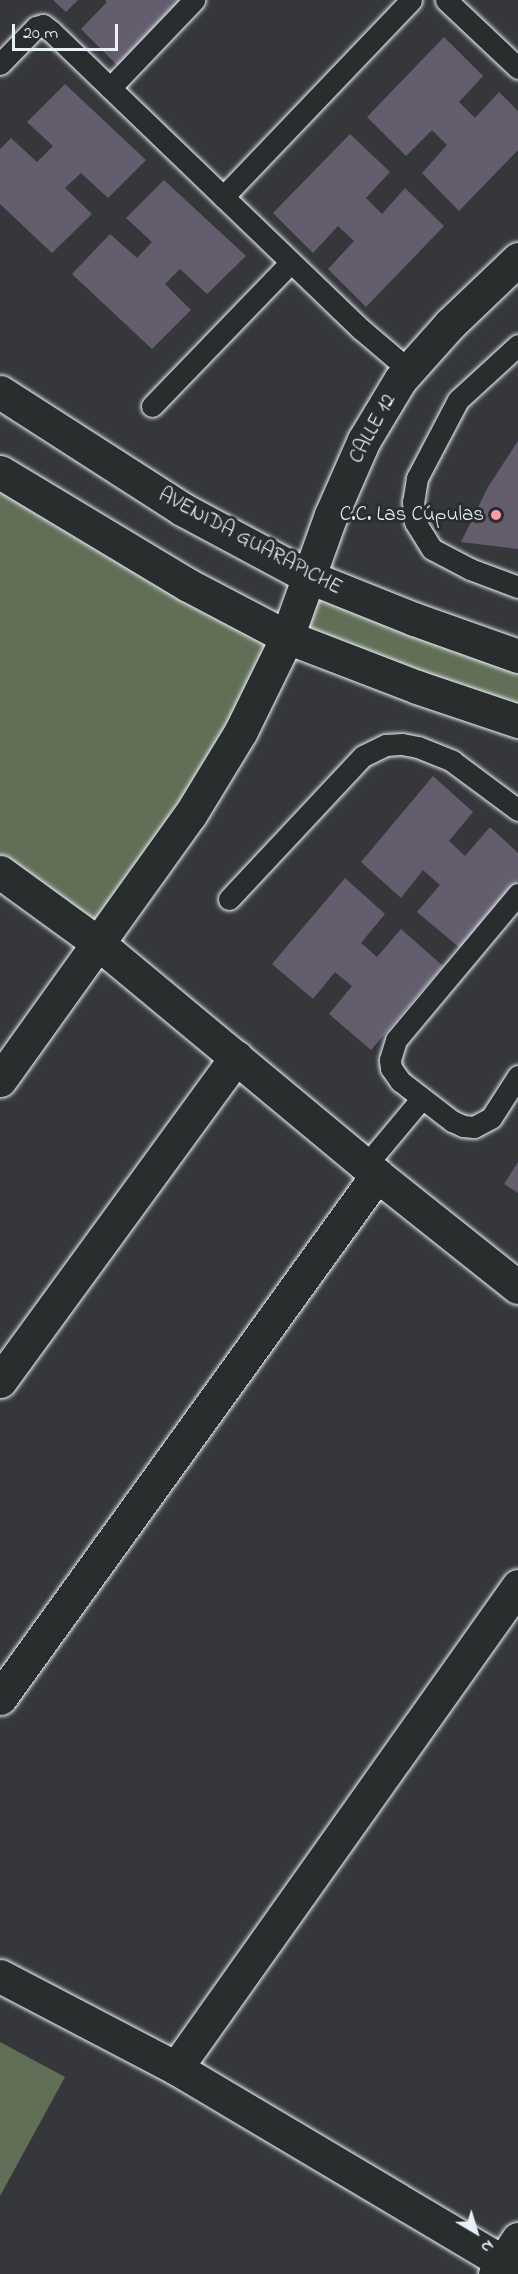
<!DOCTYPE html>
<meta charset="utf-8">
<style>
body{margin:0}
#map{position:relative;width:518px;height:2274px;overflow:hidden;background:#36373b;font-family:"Indie Flower",sans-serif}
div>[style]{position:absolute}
.green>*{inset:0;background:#626f57}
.building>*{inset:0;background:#645d6d}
.roads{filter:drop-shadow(0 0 2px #e8f1f8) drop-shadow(0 0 2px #e8f1f8)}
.lane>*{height:21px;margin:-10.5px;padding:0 10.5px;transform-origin:10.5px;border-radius:10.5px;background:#2a2d2e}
.street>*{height:33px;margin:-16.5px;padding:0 16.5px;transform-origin:16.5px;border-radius:16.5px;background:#2a2d2e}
.secondary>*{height:33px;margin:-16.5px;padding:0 16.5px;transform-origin:16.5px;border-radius:16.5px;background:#2a2d2e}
.dots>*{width:16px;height:16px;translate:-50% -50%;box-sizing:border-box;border:3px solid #2a2d2e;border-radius:50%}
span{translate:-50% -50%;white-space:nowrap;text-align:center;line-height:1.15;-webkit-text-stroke:6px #2a2d2e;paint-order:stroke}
.street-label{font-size:21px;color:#e8f1f8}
.poi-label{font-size:21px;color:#e8f1f8}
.right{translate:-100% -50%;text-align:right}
.north{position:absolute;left:446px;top:2202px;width:60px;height:60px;-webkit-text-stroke:4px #2a2d2e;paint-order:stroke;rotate:142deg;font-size:16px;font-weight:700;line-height:24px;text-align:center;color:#e8f1f8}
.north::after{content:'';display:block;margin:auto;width:21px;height:27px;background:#e8f1f8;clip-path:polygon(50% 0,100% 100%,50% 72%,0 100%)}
.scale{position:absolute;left:12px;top:24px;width:106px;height:27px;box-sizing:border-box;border:3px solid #e8f1f8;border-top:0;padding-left:8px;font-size:18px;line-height:21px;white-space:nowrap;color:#e8f1f8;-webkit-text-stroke:4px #2a2d2e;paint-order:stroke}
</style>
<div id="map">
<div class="green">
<i style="clip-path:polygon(0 472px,287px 636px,309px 577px,518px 656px,518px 721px,287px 637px,99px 944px,0 872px)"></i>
<i style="clip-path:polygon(0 2042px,65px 2077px,0 2196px)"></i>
</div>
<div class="building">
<i style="clip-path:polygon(53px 0,78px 0,66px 12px)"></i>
<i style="clip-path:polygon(105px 0,183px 0,119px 67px,81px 29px,107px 2px)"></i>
<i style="clip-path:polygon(444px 37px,483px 76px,459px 102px,475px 118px,499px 92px,518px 111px,518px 150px,459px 211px,422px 173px,447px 145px,432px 130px,406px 156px,367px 117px)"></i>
<i style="clip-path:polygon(65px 84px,146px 160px,108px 198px,81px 173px,65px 188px,92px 214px,52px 253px,0 204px,0 149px,11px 138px,37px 162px,53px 146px,27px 122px)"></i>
<i style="clip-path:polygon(350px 134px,390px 172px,366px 198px,382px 214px,405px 188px,444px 226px,366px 307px,328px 269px,354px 241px,338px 226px,313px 253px,273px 213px)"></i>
<i style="clip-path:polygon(164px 180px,246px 256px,207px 294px,180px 269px,165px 284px,191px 310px,152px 349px,72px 274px,110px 234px,137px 258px,152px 242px,126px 218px)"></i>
<i style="clip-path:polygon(518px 441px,518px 549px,461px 542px,488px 487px)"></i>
<i style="clip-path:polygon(433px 776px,473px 812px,449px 841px,465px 856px,490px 827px,518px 853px,518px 880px,460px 948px,417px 912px,440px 885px,423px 870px,401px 898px,361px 862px)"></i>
<i style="clip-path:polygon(345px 878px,385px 914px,361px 943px,377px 957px,401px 929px,443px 966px,371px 1050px,329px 1014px,352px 986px,335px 972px,313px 999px,272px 964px)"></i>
<i style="clip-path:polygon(518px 1162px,518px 1193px,504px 1184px)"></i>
</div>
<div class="roads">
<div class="lane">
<i style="left:446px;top:0;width:99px;rotate:43.4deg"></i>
<i style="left:0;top:64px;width:52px;rotate:-45.8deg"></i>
<i style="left:36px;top:27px;width:7px;rotate:-16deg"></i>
<i style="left:43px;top:25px;width:10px;rotate:37deg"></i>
<i style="left:51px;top:31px;width:431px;rotate:43.9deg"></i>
<i style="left:362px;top:330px;width:62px;rotate:40.4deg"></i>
<i style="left:110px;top:88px;width:122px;rotate:-46.3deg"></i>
<i style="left:223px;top:197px;width:272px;rotate:-46.3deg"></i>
<i style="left:518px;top:345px;width:81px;rotate:137.5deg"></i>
<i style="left:458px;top:400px;width:88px;rotate:117.7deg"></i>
<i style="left:417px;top:478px;width:24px;rotate:99deg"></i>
<i style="left:413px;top:502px;width:20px;rotate:84deg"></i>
<i style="left:415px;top:522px;width:32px;rotate:58deg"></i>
<i style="left:432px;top:549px;width:43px;rotate:27.8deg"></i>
<i style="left:470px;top:569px;width:51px;rotate:20.6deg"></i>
<i style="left:152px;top:406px;width:200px;rotate:-46deg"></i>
<i style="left:518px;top:894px;width:190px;rotate:129.9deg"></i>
<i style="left:396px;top:1040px;width:21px;rotate:107deg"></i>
<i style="left:390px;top:1060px;width:8px;rotate:83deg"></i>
<i style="left:391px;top:1068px;width:16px;rotate:55deg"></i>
<i style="left:400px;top:1081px;width:66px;rotate:37.6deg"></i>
<i style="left:452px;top:1121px;width:12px;rotate:24deg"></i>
<i style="left:463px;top:1126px;width:11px;rotate:5deg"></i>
<i style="left:474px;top:1127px;width:19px;rotate:-28deg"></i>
<i style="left:491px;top:1118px;width:50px;rotate:-57.3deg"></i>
<i style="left:229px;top:899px;width:196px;rotate:-46.9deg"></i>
<i style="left:363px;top:756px;width:25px;rotate:-26deg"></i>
<i style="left:386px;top:745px;width:16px;rotate:-4deg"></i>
<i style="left:402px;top:744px;width:16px;rotate:11deg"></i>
<i style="left:418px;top:747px;width:37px;rotate:22deg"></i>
<i style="left:452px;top:761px;width:82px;rotate:36.6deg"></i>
<i style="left:366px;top:1165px;width:87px;rotate:-50.1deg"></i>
</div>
<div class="street">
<i style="left:0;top:872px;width:122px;rotate:36deg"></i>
<i style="left:99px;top:944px;width:361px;rotate:39.7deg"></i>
<i style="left:377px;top:1175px;width:180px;rotate:38.5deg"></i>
<i style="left:0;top:1080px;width:326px;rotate:-54.4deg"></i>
<i style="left:190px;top:815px;width:98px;rotate:-58.7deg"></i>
<i style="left:241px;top:731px;width:105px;rotate:-63.9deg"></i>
<i style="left:287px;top:637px;width:130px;rotate:-70.2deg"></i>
<i style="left:331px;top:515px;width:82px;rotate:-66.3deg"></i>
<i style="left:364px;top:440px;width:70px;rotate:-59deg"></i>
<i style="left:400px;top:380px;width:75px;rotate:-48.2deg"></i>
<i style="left:450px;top:324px;width:94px;rotate:-43.7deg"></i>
<i style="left:0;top:1381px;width:401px;rotate:-53.9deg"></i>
<i style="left:0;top:1698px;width:645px;rotate:-54.21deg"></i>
<i style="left:0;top:1976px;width:199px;rotate:27.6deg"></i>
<i style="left:176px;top:2068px;width:398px;rotate:30.7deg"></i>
<i style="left:176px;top:2068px;width:591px;rotate:-54.64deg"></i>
<i style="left:495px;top:2274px;width:42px;rotate:-56.7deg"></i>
</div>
<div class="secondary">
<i style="left:0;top:392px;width:216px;rotate:32.7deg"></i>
<i style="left:182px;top:509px;width:144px;rotate:28.2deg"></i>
<i style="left:309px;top:577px;width:113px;rotate:21.8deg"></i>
<i style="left:414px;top:619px;width:110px;rotate:19.6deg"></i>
<i style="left:0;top:472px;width:219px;rotate:31deg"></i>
<i style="left:188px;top:585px;width:112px;rotate:27.7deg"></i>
<i style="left:287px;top:637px;width:139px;rotate:21deg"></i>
<i style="left:417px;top:687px;width:107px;rotate:18.6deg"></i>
</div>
</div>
<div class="dots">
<i style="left:496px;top:515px;background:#ff9aa2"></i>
</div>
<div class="street-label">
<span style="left:373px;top:429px;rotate:-62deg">CALLE 12</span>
<span style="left:250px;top:542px;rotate:28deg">AVENIDA GUARAPICHE</span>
</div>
<div class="poi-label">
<span class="right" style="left:484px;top:515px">C.C. Las Cúpulas</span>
</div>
<div class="north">N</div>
<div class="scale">20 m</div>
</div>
